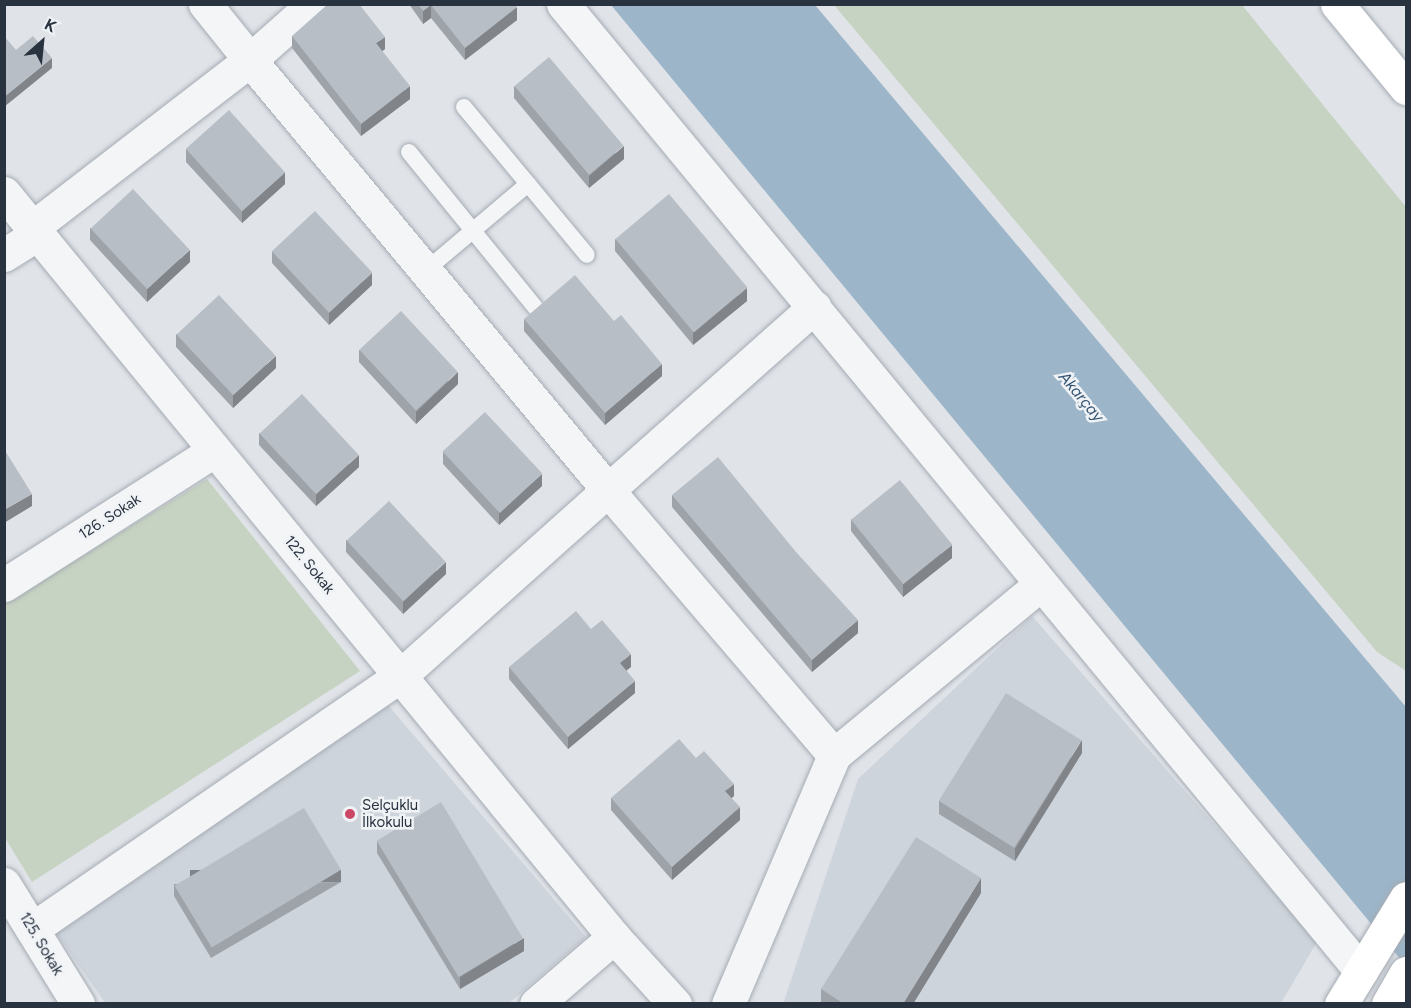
<!DOCTYPE html>
<meta charset="utf-8">
<style>
body{margin:0}
#map{position:relative;width:1411px;height:1008px;overflow:hidden;background:#e0e4e9;font-family:Figtree,sans-serif}
div>[style]{position:absolute}
.built>*{inset:0;background:#ced4db}
.green>*{inset:0;background:#c7d3c2}
.water>*{inset:0;background:#9cb5c8}
.roads{filter:drop-shadow(0 0 2px #a5abb3) drop-shadow(0 0 2px #a5abb3)}
.lane>*{height:16px;margin:-8px;padding:0 8px;transform-origin:8px;border-radius:8px;background:#f3f5f7}
.street>*{height:33px;margin:-16.5px;padding:0 16.5px;transform-origin:16.5px;border-radius:16.5px;background:#f3f5f7}
.secondary>*{height:33px;margin:-16.5px;padding:0 16.5px;transform-origin:16.5px;border-radius:16.5px;background:#fff}
.wall>*{inset:0;background:#9ea3a9}
.shaded-wall>*{inset:0;background:#81858a;transform-origin:0 0}
.building>*{inset:0;background:#b8bec5;transform-origin:0 0}
.dots>*{width:16px;height:16px;translate:-50% -50%;box-sizing:border-box;border:3px solid #f0f3f6;border-radius:50%}
span{translate:-50% -50%;white-space:nowrap;text-align:center;line-height:1.15;-webkit-text-stroke:5px #f0f3f6;paint-order:stroke}
.street-label{font-size:15px;color:#293340}
.poi-label{font-size:15px;color:#293340}
.left{translate:0 -50%;text-align:left}
.water-label{font-size:16px;color:#345573;font-style:italic}
.frame{position:absolute;inset:0;border:6px solid #293340;pointer-events:none}
.north{position:absolute;left:12px;top:12px;width:60px;height:60px;-webkit-text-stroke:4px #f0f3f6;paint-order:stroke;rotate:27deg;font-size:16px;font-weight:700;line-height:24px;text-align:center;color:#293340}
.north::after{content:'';display:block;margin:auto;width:21px;height:27px;background:#293340;clip-path:polygon(50% 0,100% 100%,50% 72%,0 100%)}
</style>
<div id="map">
<div class="built">
<i style="clip-path:polygon(1032px 616px,1317px 942px,1281px 1003px,783px 1004px,858px 779px)"></i>
<i style="clip-path:polygon(388px 705px,586px 937px,509px 1003px,106px 1004px,49px 923px)"></i>
</div>
<div class="green">
<i style="clip-path:polygon(834px 5px,1242px 5px,1406px 207px,1406px 671px,1377px 652px)"></i>
<i style="clip-path:polygon(207px 479px,360px 671px,32px 882px,5px 838px,5px 604px)"></i>
</div>
<div class="water">
<i style="clip-path:polygon(611px 5px,815px 5px,1406px 707px,1406px 966px)"></i>
</div>
<div class="roads">
<div class="lane">
<i style="left:464px;top:107px;width:192px;rotate:50.3deg"></i>
<i style="left:409px;top:152px;width:200px;rotate:50.9deg"></i>
<i style="left:425px;top:271px;width:135px;rotate:-40.2deg"></i>
</div>
<div class="street">
<i style="left:205px;top:4px;width:72px;rotate:51.2deg"></i>
<i style="left:250px;top:60px;width:84px;rotate:-41.6deg"></i>
<i style="left:563px;top:4px;width:1254px;rotate:50.47deg"></i>
<i style="left:4px;top:193px;width:962px;rotate:50.65deg"></i>
<i style="left:614px;top:937px;width:91px;rotate:47.7deg"></i>
<i style="left:4px;top:255px;width:40px;rotate:-32deg"></i>
<i style="left:4px;top:585px;width:250px;rotate:-32.6deg"></i>
<i style="left:834px;top:755px;width:268px;rotate:-39.6deg"></i>
<i style="left:4px;top:884px;width:141px;rotate:58.3deg"></i>
<i style="left:32px;top:929px;width:447px;rotate:-34.5deg"></i>
<i style="left:400px;top:676px;width:279px;rotate:-41.8deg"></i>
<i style="left:608px;top:490px;width:560px;rotate:-129.78deg"></i>
<i style="left:250px;top:60px;width:274px;rotate:142.4deg"></i>
<i style="left:536px;top:1004px;width:103px;rotate:-40.7deg"></i>
<i style="left:728px;top:1004px;width:271px;rotate:-66.9deg"></i>
<i style="left:834px;top:755px;width:348px;rotate:-130.5deg"></i>
<i style="left:608px;top:490px;width:276px;rotate:-41.6deg"></i>
</div>
<div class="secondary">
<i style="left:1337px;top:4px;width:109px;rotate:50.6deg"></i>
<i style="left:1341px;top:1004px;width:124px;rotate:-58.5deg"></i>
<i style="left:1388px;top:1004px;width:36px;rotate:-60deg"></i>
</div>
</div>
<div class="wall">
<i style="clip-path:polygon(409px 4px,515px 4px,517px 20px,465px 60px,431px 18px,423px 24px)"></i>
<i style="clip-path:polygon(292px 36px,385px 49px,382px 51px,410px 99px,361px 136px,292px 48px)"></i>
<i style="clip-path:polygon(514px 86px,624px 159px,589px 188px,514px 98px)"></i>
<i style="clip-path:polygon(186px 149px,285px 184px,242px 223px,186px 162px)"></i>
<i style="clip-path:polygon(90px 228px,190px 262px,147px 302px,90px 240px)"></i>
<i style="clip-path:polygon(615px 239px,747px 301px,693px 345px,615px 251px)"></i>
<i style="clip-path:polygon(272px 251px,372px 285px,329px 325px,272px 263px)"></i>
<i style="clip-path:polygon(524px 319px,662px 376px,605px 425px,524px 331px)"></i>
<i style="clip-path:polygon(176px 334px,276px 368px,233px 408px,176px 347px)"></i>
<i style="clip-path:polygon(359px 350px,458px 384px,416px 424px,359px 362px)"></i>
<i style="clip-path:polygon(259px 433px,359px 467px,316px 506px,259px 445px)"></i>
<i style="clip-path:polygon(443px 452px,542px 486px,499px 525px,443px 464px)"></i>
<i style="clip-path:polygon(672px 495px,858px 633px,812px 672px,672px 507px)"></i>
<i style="clip-path:polygon(851px 519px,952px 558px,903px 597px,851px 531px)"></i>
<i style="clip-path:polygon(346px 540px,446px 574px,403px 614px,346px 552px)"></i>
<i style="clip-path:polygon(591px 629px,631px 667px,626px 670px,635px 693px,568px 749px,509px 679px,509px 667px)"></i>
<i style="clip-path:polygon(1082px 753px,1015px 861px,939px 814px,939px 801px)"></i>
<i style="clip-path:polygon(696px 758px,734px 796px,731px 798px,740px 820px,672px 880px,611px 810px,611px 798px)"></i>
<i style="clip-path:polygon(377px 841px,524px 951px,460px 989px,377px 853px)"></i>
<i style="clip-path:polygon(341px 882px,211px 958px,174px 896px,174px 884px)"></i>
<i style="clip-path:polygon(981px 893px,913px 1004px,821px 1004px,821px 989px)"></i>
</div>
<div class="shaded-wall">
<i style="clip-path:polygon(431px 5px,431px 18px,423px 24px,423px 11px)"></i>
<i style="clip-path:polygon(517px 7px,517px 20px,465px 60px,465px 48px)"></i>
<i style="clip-path:polygon(385px 37px,385px 49px,376px 56px,376px 43px)"></i>
<i style="clip-path:polygon(52px 58px,52px 68px,4px 107px,4px 97px)"></i>
<i style="clip-path:polygon(410px 86px,410px 99px,361px 136px,361px 124px)"></i>
<i style="clip-path:polygon(624px 146px,624px 159px,589px 188px,589px 176px)"></i>
<i style="clip-path:polygon(285px 172px,285px 184px,242px 223px,242px 211px)"></i>
<i style="clip-path:polygon(190px 250px,190px 262px,147px 302px,147px 289px)"></i>
<i style="clip-path:polygon(372px 273px,372px 285px,329px 325px,329px 312px)"></i>
<i style="clip-path:polygon(747px 288px,747px 301px,693px 345px,693px 332px)"></i>
<i style="clip-path:polygon(276px 356px,276px 368px,233px 408px,233px 395px)"></i>
<i style="clip-path:polygon(662px 364px,662px 376px,605px 425px,605px 413px)"></i>
<i style="clip-path:polygon(458px 372px,458px 384px,416px 424px,416px 412px)"></i>
<i style="clip-path:polygon(359px 455px,359px 467px,316px 506px,316px 494px)"></i>
<i style="clip-path:polygon(542px 474px,542px 486px,499px 525px,499px 513px)"></i>
<i style="clip-path:polygon(32px 494px,32px 506px,4px 523px,4px 510px)"></i>
<i style="clip-path:polygon(952px 545px,952px 558px,903px 597px,903px 584px)"></i>
<i style="clip-path:polygon(446px 562px,446px 574px,403px 614px,403px 602px)"></i>
<i style="clip-path:polygon(858px 620px,858px 633px,812px 672px,812px 660px)"></i>
<i style="clip-path:polygon(631px 654px,631px 667px,620px 676px,620px 663px)"></i>
<i style="clip-path:polygon(635px 681px,635px 693px,568px 749px,568px 737px)"></i>
<i style="clip-path:polygon(1082px 740px,1082px 753px,1015px 861px,1015px 849px)"></i>
<i style="clip-path:polygon(734px 784px,734px 796px,725px 804px,725px 791px)"></i>
<i style="clip-path:polygon(740px 807px,740px 820px,672px 880px,672px 867px)"></i>
<i style="left:341px;top:870px;width:12px;height:151px;rotate:90deg"></i>
<i style="clip-path:polygon(981px 878px,981px 893px,913px 1004px,903px 1004px)"></i>
<i style="clip-path:polygon(524px 938px,524px 951px,460px 989px,460px 977px)"></i>
</div>
<div class="building">
<i style="clip-path:polygon(328px 4px,359px 4px,385px 37px,376px 43px,410px 86px,361px 124px,292px 36px)"></i>
<i style="clip-path:polygon(418px 4px,515px 4px,517px 7px,465px 48px,431px 5px,423px 11px)"></i>
<i style="clip-path:polygon(4px 36px,16px 50px,33px 36px,52px 58px,4px 97px)"></i>
<i style="left:549px;top:57px;width:116px;height:45px;rotate:50deg"></i>
<i style="left:229px;top:110px;width:84px;height:58px;rotate:48deg"></i>
<i style="left:133px;top:189px;width:83px;height:58px;rotate:47deg"></i>
<i style="left:669px;top:194px;width:122px;height:70px;rotate:50deg"></i>
<i style="left:315px;top:211px;width:84px;height:59px;rotate:47deg"></i>
<i style="clip-path:polygon(575px 275px,614px 321px,621px 315px,662px 364px,605px 413px,524px 319px)"></i>
<i style="left:219px;top:295px;width:83px;height:58px;rotate:47deg"></i>
<i style="left:401px;top:311px;width:83px;height:57px;rotate:47deg"></i>
<i style="left:302px;top:394px;width:83px;height:58px;rotate:47deg"></i>
<i style="left:485px;top:412px;width:84px;height:58px;rotate:47deg"></i>
<i style="clip-path:polygon(4px 449px,32px 494px,4px 510px)"></i>
<i style="clip-path:polygon(718px 457px,796px 552px,858px 620px,812px 660px,672px 495px)"></i>
<i style="left:900px;top:480px;width:83px;height:63px;rotate:51deg"></i>
<i style="left:389px;top:501px;width:83px;height:58px;rotate:47deg"></i>
<i style="clip-path:polygon(576px 611px,591px 629px,602px 620px,631px 654px,620px 663px,635px 681px,568px 737px,509px 667px)"></i>
<i style="left:1006px;top:693px;width:89px;height:127px;rotate:32deg"></i>
<i style="clip-path:polygon(679px 739px,696px 758px,704px 751px,734px 784px,725px 791px,740px 807px,672px 867px,611px 798px)"></i>
<i style="left:441px;top:802px;width:159px;height:75px;rotate:59deg"></i>
<i style="left:304px;top:808px;width:72px;height:151px;rotate:59deg"></i>
<i style="clip-path:polygon(916px 837px,981px 878px,903px 1004px,844px 1004px,821px 989px)"></i>
</div>
<div class="dots">
<i style="left:350px;top:814px;background:#cb4866"></i>
</div>
<div class="street-label">
<span style="left:110px;top:517px;rotate:-33deg">126. Sokak</span>
<span style="left:309px;top:565px;rotate:51deg">122. Sokak</span>
<span style="left:41px;top:944px;rotate:59deg">125. Sokak</span>
</div>
<div class="poi-label">
<span class="left" style="left:362px;top:814px">Selçuklu<br>İlkokulu</span>
</div>
<div class="water-label">
<span style="left:1081px;top:397px;rotate:50deg">Akarçay</span>
</div>
<div class="frame"></div>
<div class="north">K</div>
</div>
